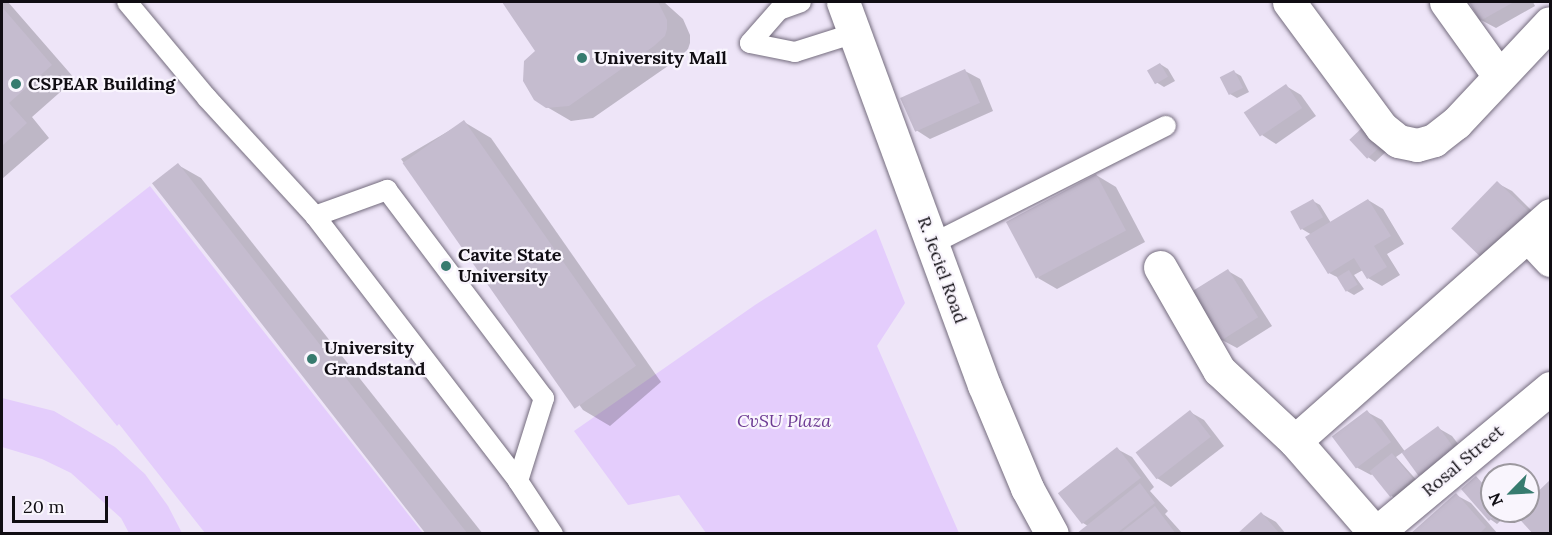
<!DOCTYPE html>
<style>
body{margin:0}
#map{position:relative;width:1552px;height:535px;overflow:hidden;background:#eee5f8;font-family:Lora,serif}
div>[style]{position:absolute}
.green>*{inset:0;background:#e4cdfc}
.shadow>*{inset:0;background:#0003}
.building>*{inset:0;background:#c5bccf;transform-origin:0 0}
.roads{filter:drop-shadow(0 0 2px #746c7d) drop-shadow(0 0 2px #746c7d)}
.service>*{height:20px;margin:-10px;padding:0 10px;transform-origin:10px;border-radius:10px;background:#fff}
.minor>*{height:33px;margin:-16.5px;padding:0 16.5px;transform-origin:16.5px;border-radius:16.5px;background:#fff}
.secondary>*{height:33px;margin:-16.5px;padding:0 16.5px;transform-origin:16.5px;border-radius:16.5px;background:#fff}
.dots>*{width:16px;height:16px;translate:-50% -50%;box-sizing:border-box;border:3px solid #f9f5fd;border-radius:50%}
span{translate:-50% -50%;white-space:nowrap;text-align:center;line-height:1.15;-webkit-text-stroke:4.5px #f9f5fd;paint-order:stroke}
.poi-label{font-size:18px;color:#100d13;font-weight:700}
.left{translate:0 -50%;text-align:left}
.street-label{font-size:18px;color:#100d13}
.park-label{font-size:18px;color:#6c3a93;font-style:italic}
.frame{position:absolute;inset:0;border:3px solid #100d13;pointer-events:none}
.north{position:absolute;left:1480px;top:463px;width:60px;height:60px;box-sizing:border-box;background:#f9f5fd;border:2px solid #9c989f;border-radius:50%;rotate:246deg;font-size:16px;font-weight:700;line-height:24px;text-align:center;color:#100d13}
.north::after{content:'';display:block;margin:auto;width:21px;height:27px;background:#377b6f;clip-path:polygon(50% 0,100% 100%,50% 72%,0 100%)}
.scale{position:absolute;left:12px;top:496px;width:96px;height:27px;box-sizing:border-box;border:3px solid #100d13;border-top:0;padding-left:8px;font-size:18px;line-height:21px;white-space:nowrap;color:#100d13;-webkit-text-stroke:4px #f9f5fd;paint-order:stroke}
</style>
<div id="map">
<div class="green">
<i style="clip-path:polygon(150px 186px,253px 318px,423px 533px,205px 533px,119px 424px,117px 426px,10px 296px)"></i>
<i style="clip-path:polygon(876px 229px,905px 303px,877px 346px,959px 533px,706px 533px,679px 495px,628px 505px,574px 431px,755px 305px)"></i>
<i style="clip-path:polygon(2px 398px,54px 411px,115px 447px,145px 474px,168px 506px,182px 533px,129px 533px,121px 518px,71px 473px,42px 459px,2px 447px)"></i>
</div>
<div class="shadow">
<i style="clip-path:polygon(2px 2px,8px 2px,75px 79px,32px 117px,49px 138px,2px 179px)"></i>
<i style="clip-path:polygon(503px 2px,664px 2px,683px 19px,690px 35px,690px 43px,688px 49px,678px 59px,593px 118px,571px 121px,547px 107px,537px 51px)"></i>
<i style="clip-path:polygon(1471px 2px,1533px 2px,1535px 6px,1496px 28px,1481px 20px)"></i>
<i style="clip-path:polygon(1160px 64px,1168px 69px,1175px 81px,1164px 87px,1156px 82px)"></i>
<i style="clip-path:polygon(965px 71px,980px 79px,993px 111px,930px 139px,916px 130px)"></i>
<i style="clip-path:polygon(1234px 72px,1241px 76px,1249px 92px,1237px 98px,1230px 94px)"></i>
<i style="clip-path:polygon(1286px 86px,1301px 95px,1316px 116px,1276px 144px,1262px 135px)"></i>
<i style="clip-path:polygon(464px 122px,491px 138px,661px 382px,610px 426px,583px 410px,401px 159px)"></i>
<i style="clip-path:polygon(1364px 128px,1388px 150px,1375px 162px,1368px 157px)"></i>
<i style="clip-path:polygon(178px 165px,201px 178px,483px 534px,432px 534px)"></i>
<i style="clip-path:polygon(1096px 175px,1116px 187px,1145px 242px,1057px 289px,1038px 278px)"></i>
<i style="clip-path:polygon(1497px 183px,1512px 191px,1550px 229px,1507px 276px,1492px 267px)"></i>
<i style="clip-path:polygon(1368px 200px,1383px 209px,1404px 244px,1387px 254px,1400px 275px,1382px 286px,1368px 278px,1363px 270px,1354px 275px,1364px 289px,1354px 295px,1347px 291px,1339px 278px,1329px 273px,1312px 235px,1302px 229px,1313px 201px,1320px 205px,1331px 223px)"></i>
<i style="clip-path:polygon(1228px 271px,1242px 279px,1272px 326px,1237px 348px,1222px 340px)"></i>
<i style="clip-path:polygon(1190px 412px,1204px 420px,1224px 446px,1171px 487px,1157px 478px)"></i>
<i style="clip-path:polygon(1367px 412px,1382px 420px,1406px 453px,1438px 428px,1452px 436px,1469px 458px,1421px 475px,1403px 452px,1396px 457px,1420px 484px,1400px 501px,1393px 497px,1373px 474px,1371px 475px,1356px 467px)"></i>
<i style="clip-path:polygon(1117px 449px,1132px 457px,1154px 487px,1150px 491px,1168px 511px,1165px 514px,1183px 534px,1079px 534px,1088px 526px,1083px 523px,1060px 493px)"></i>
<i style="clip-path:polygon(1476px 478px,1492px 492px,1492px 511px,1510px 512px,1497px 524px,1490px 519px)"></i>
<i style="clip-path:polygon(1550px 482px,1550px 534px,1535px 534px,1516px 513px,1528px 511px,1528px 503px)"></i>
<i style="clip-path:polygon(1456px 495px,1471px 503px,1498px 534px,1413px 534px)"></i>
<i style="clip-path:polygon(1262px 514px,1276px 522px,1286px 534px,1239px 534px)"></i>
</div>
<div class="building">
<i style="clip-path:polygon(502px 2px,658px 2px,667px 20px,667px 29px,665px 36px,654px 46px,569px 106px,546px 108px,534px 100px,523px 81px,524px 61px,535px 51px)"></i>
<i style="clip-path:polygon(1469px 2px,1514px 2px,1480px 21px)"></i>
<i style="clip-path:polygon(2px 7px,52px 65px,9px 103px,27px 123px,2px 146px)"></i>
<i style="left:1160px;top:63px;width:16px;height:15px;rotate:60deg"></i>
<i style="left:965px;top:69px;width:37px;height:71px;rotate:66deg"></i>
<i style="left:1234px;top:70px;width:20px;height:16px;rotate:63deg"></i>
<i style="left:1286px;top:84px;width:29px;height:51px;rotate:56deg"></i>
<i style="left:464px;top:120px;width:300px;height:75px;rotate:55deg"></i>
<i style="left:1364px;top:126px;width:26px;height:20px;rotate:47deg"></i>
<i style="left:178px;top:163px;width:473px;height:33px;rotate:52deg"></i>
<i style="left:1096px;top:174px;width:64px;height:102px;rotate:62deg"></i>
<i style="left:1497px;top:181px;width:57px;height:66px;rotate:44deg"></i>
<i style="left:1313px;top:199px;width:21px;height:26px;rotate:61deg"></i>
<i style="clip-path:polygon(1368px 199px,1391px 236px,1374px 246px,1387px 267px,1367px 279px,1354px 258px,1328px 274px,1305px 237px)"></i>
<i style="left:1228px;top:269px;width:57px;height:45px;rotate:58deg"></i>
<i style="left:1349px;top:270px;width:17px;height:14px;rotate:59deg"></i>
<i style="left:1190px;top:410px;width:34px;height:69px;rotate:52deg"></i>
<i style="left:1367px;top:410px;width:40px;height:44px;rotate:53deg"></i>
<i style="left:1438px;top:426px;width:29px;height:45px;rotate:54deg"></i>
<i style="left:1117px;top:447px;width:39px;height:75px;rotate:52deg"></i>
<i style="left:1392px;top:453px;width:33px;height:29px;rotate:51deg"></i>
<i style="clip-path:polygon(1476px 476px,1492px 494px,1492px 511px,1499px 511px,1489px 521px,1461px 489px)"></i>
<i style="clip-path:polygon(1550px 480px,1550px 534px,1533px 534px,1514px 513px,1528px 511px,1528px 501px)"></i>
<i style="clip-path:polygon(1140px 483px,1155px 503px,1116px 534px,1076px 534px)"></i>
<i style="clip-path:polygon(1456px 493px,1486px 527px,1479px 534px,1410px 534px)"></i>
<i style="clip-path:polygon(1155px 506px,1176px 534px,1119px 534px)"></i>
<i style="clip-path:polygon(1261px 512px,1280px 534px,1237px 534px)"></i>
</div>
<div class="roads">
<div class="service">
<i style="left:127px;top:2px;width:125px;rotate:50.2deg"></i>
<i style="left:207px;top:98px;width:160px;rotate:47.5deg"></i>
<i style="left:315px;top:216px;width:334px;rotate:52.5deg"></i>
<i style="left:518px;top:481px;width:64px;rotate:56.6deg"></i>
<i style="left:801px;top:2px;width:23px;rotate:160deg"></i>
<i style="left:779px;top:10px;width:44px;rotate:131.3deg"></i>
<i style="left:750px;top:43px;width:46px;rotate:11.3deg"></i>
<i style="left:795px;top:52px;width:63px;rotate:-17.6deg"></i>
<i style="left:315px;top:216px;width:77px;rotate:-19.9deg"></i>
<i style="left:387px;top:190px;width:261px;rotate:53deg"></i>
<i style="left:544px;top:398px;width:87px;rotate:107.4deg"></i>
<i style="left:932px;top:244px;width:262px;rotate:-26.8deg"></i>
</div>
<div class="minor">
<i style="left:1289px;top:2px;width:155px;rotate:53.6deg"></i>
<i style="left:1381px;top:127px;width:22px;rotate:39deg"></i>
<i style="left:1398px;top:141px;width:19px;rotate:12deg"></i>
<i style="left:1417px;top:145px;width:18px;rotate:-16deg"></i>
<i style="left:1434px;top:140px;width:28px;rotate:-38deg"></i>
<i style="left:1456px;top:123px;width:137px;rotate:-46.8deg"></i>
<i style="left:1446px;top:2px;width:91px;rotate:54.4deg"></i>
<i style="left:1528px;top:236px;width:33px;rotate:47deg"></i>
<i style="left:1160px;top:267px;width:119px;rotate:60.2deg"></i>
<i style="left:1219px;top:370px;width:104px;rotate:43.1deg"></i>
<i style="left:1295px;top:441px;width:123px;rotate:48.9deg"></i>
<i style="left:1295px;top:441px;width:341px;rotate:-41.5deg"></i>
<i style="left:1375px;top:534px;width:228px;rotate:-39.8deg"></i>
</div>
<div class="secondary">
<i style="left:843px;top:2px;width:408px;rotate:69.8deg"></i>
<i style="left:984px;top:385px;width:112px;rotate:67.3deg"></i>
<i style="left:1027px;top:488px;width:52px;rotate:61.5deg"></i>
</div>
</div>
<div class="dots">
<i style="left:582px;top:58px;background:#377b6f"></i>
<i style="left:16px;top:84px;background:#377b6f"></i>
<i style="left:446px;top:266px;background:#377b6f"></i>
<i style="left:312px;top:359px;background:#377b6f"></i>
</div>
<div class="poi-label">
<span class="left" style="left:594px;top:58px">University Mall</span>
<span class="left" style="left:28px;top:84px">CSPEAR Building</span>
<span class="left" style="left:458px;top:266px">Cavite State<br>University</span>
<span class="left" style="left:324px;top:359px">University<br>Grandstand</span>
</div>
<div class="street-label">
<span style="left:942px;top:270px;rotate:70deg">R. Jeciel Road</span>
<span style="left:1463px;top:461px;rotate:-40deg">Rosal Street</span>
</div>
<div class="park-label">
<span style="left:784px;top:421px">CvSU Plaza</span>
</div>
<div class="frame"></div>
<div class="north">N</div>
<div class="scale">20 m</div>
</div>
